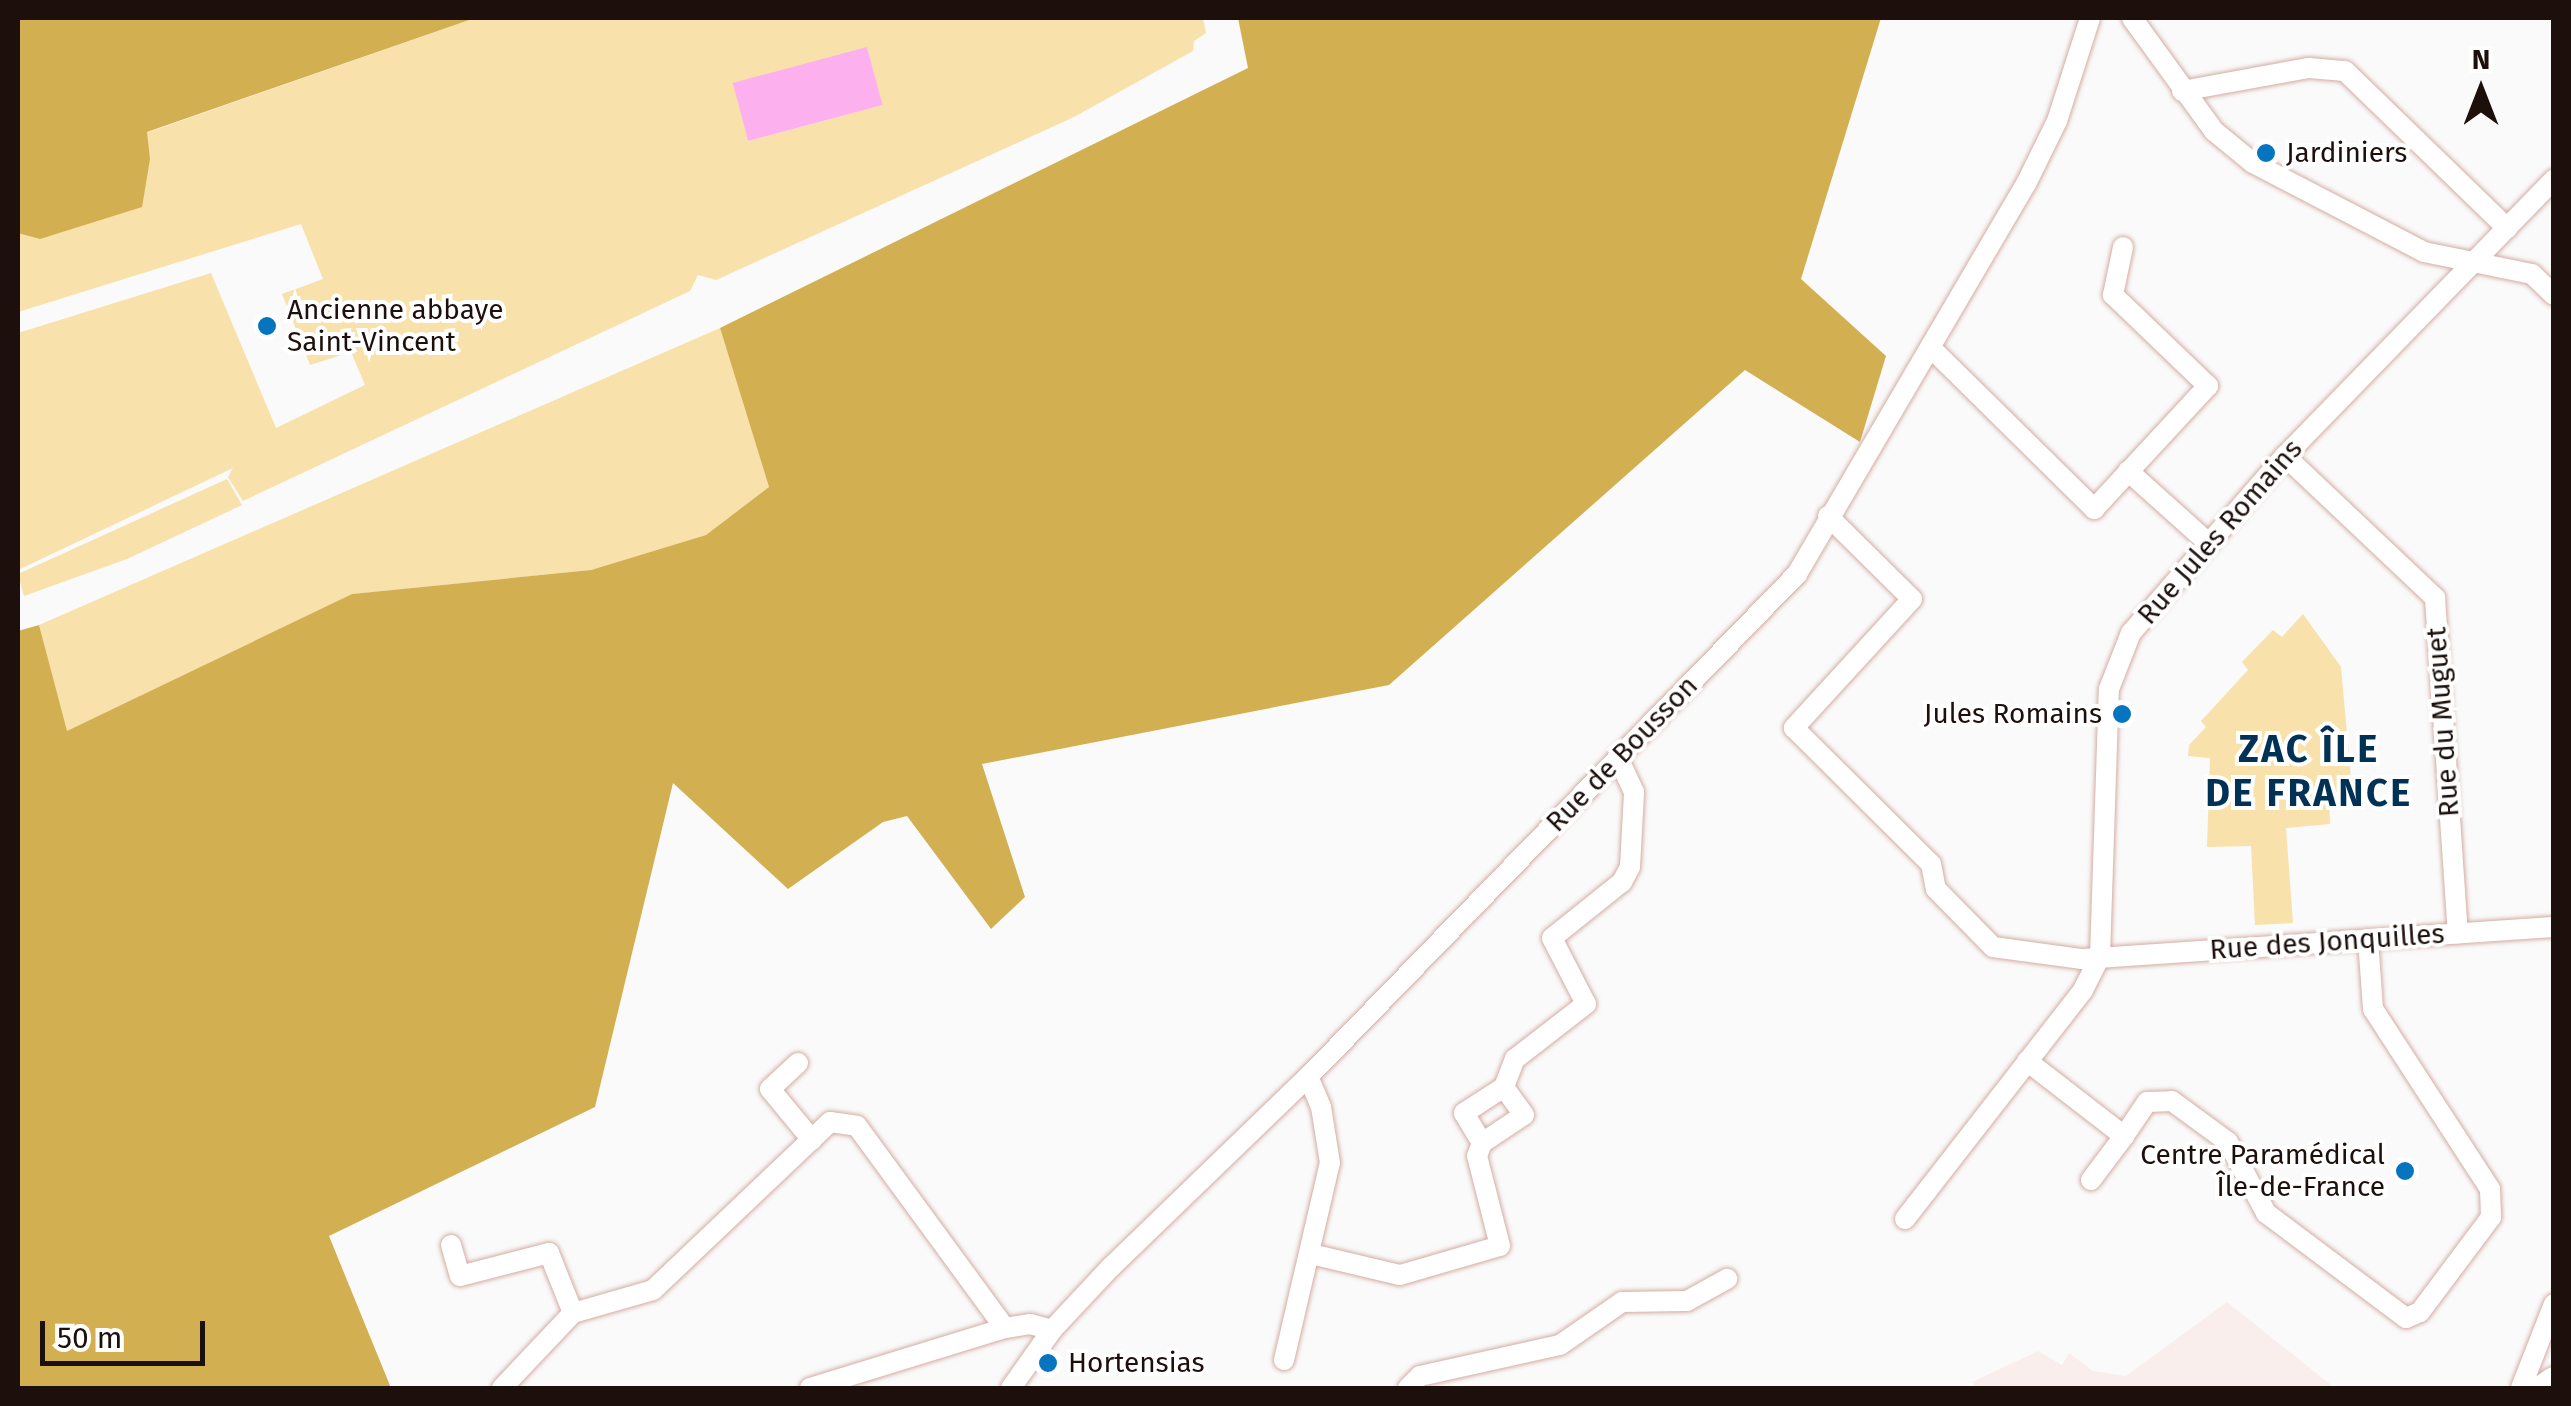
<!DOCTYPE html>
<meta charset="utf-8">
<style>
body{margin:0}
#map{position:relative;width:2571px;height:1406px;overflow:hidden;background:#fafafa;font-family:"Fira Sans",sans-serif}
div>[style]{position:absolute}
.built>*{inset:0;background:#f9eeec}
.green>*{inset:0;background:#f8e1aa}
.forest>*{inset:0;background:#d2af51}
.water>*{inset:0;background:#fdb0ee;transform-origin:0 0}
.roads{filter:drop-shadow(0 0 2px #d4aca4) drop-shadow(0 0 2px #d4aca4)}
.street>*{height:20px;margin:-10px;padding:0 10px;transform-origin:10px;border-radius:10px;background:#fff}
.secondary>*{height:28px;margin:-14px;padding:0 14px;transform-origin:14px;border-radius:14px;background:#fff}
.dots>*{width:28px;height:28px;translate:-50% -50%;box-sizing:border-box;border:5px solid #fff;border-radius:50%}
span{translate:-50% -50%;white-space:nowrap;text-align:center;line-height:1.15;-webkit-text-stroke:8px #fff;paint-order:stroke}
.poi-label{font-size:28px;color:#1c0f0c}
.left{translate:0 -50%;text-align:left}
.right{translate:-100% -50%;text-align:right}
.street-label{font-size:28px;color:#1c0f0c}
.district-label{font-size:38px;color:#013155;font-weight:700;letter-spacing:2.5px}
.frame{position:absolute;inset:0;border:20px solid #1c0f0c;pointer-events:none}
.north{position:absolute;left:2431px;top:40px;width:100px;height:100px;-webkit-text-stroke:8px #fff;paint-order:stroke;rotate:0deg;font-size:28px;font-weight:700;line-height:40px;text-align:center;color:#1c0f0c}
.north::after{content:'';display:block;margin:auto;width:35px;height:45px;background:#1c0f0c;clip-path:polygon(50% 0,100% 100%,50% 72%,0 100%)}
.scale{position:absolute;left:40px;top:1321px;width:165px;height:45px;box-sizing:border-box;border:5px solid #1c0f0c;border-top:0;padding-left:12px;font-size:30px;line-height:35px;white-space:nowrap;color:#1c0f0c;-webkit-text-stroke:8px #fff;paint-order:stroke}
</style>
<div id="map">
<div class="built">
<i style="clip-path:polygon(2227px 1302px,2335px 1388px,1976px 1388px,1972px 1382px,2038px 1351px,2062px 1365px,2069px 1353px,2093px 1371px,2126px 1376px)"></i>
</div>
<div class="green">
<i style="clip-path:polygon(evenodd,475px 18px,1203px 18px,1206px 33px,1194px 41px,1193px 51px,1074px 117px,716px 280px,698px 275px,690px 291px,243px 501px,228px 477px,233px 468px,18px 570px,18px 333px,211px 273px,276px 428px,365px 385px,351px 352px,310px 365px,282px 294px,323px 279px,301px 224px,18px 312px,18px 233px,150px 159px,146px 133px,475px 18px,867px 47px,882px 105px,748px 141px,867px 47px)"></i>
<i style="clip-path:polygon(720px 328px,769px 487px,706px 535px,591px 570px,352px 594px,66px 732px,39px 625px)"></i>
<i style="clip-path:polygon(227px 479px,242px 505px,127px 559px,24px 596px,18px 574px)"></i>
<i style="clip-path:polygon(2303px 614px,2341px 667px,2352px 790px,2329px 793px,2330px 824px,2286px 828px,2293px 923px,2255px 925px,2251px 846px,2207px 847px,2210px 758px,2188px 756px,2189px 745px,2206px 727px,2201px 721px,2248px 670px,2242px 662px,2273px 630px,2282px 637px)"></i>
</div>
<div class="forest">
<i style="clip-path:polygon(18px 18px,475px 18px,147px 132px,150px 159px,142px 207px,40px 239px,18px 233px)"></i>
<i style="clip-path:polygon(1238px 18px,1881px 18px,1801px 279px,1886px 356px,1860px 442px,1745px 370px,1389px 685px,982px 764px,1025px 897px,991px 929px,907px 816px,883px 822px,788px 889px,673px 783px,595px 1107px,329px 1236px,391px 1388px,18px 1388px,18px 631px,39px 625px,67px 731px,352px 594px,591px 570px,706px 535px,769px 487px,720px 328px,1248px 68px)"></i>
</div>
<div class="water">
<i style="left:867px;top:47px;width:60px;height:139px;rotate:75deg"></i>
</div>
<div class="roads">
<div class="street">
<i style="left:2132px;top:18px;width:140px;rotate:54deg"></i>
<i style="left:2214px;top:131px;width:50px;rotate:39.4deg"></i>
<i style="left:2253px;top:163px;width:193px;rotate:27.5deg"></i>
<i style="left:2424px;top:252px;width:110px;rotate:11.5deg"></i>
<i style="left:2532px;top:274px;width:30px;rotate:44deg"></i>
<i style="left:2182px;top:91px;width:129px;rotate:-10.3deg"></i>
<i style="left:2309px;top:68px;width:36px;rotate:5deg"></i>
<i style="left:2345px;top:71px;width:226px;rotate:44.1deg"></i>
<i style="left:1930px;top:347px;width:231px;rotate:44.6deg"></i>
<i style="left:2094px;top:509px;width:168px;rotate:-47.2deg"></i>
<i style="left:2208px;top:386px;width:132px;rotate:-136.2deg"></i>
<i style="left:2113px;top:295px;width:49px;rotate:-78.2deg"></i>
<i style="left:2285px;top:456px;width:207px;rotate:43.4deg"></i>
<i style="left:2435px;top:598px;width:336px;rotate:86.1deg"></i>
<i style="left:2128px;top:471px;width:106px;rotate:41.9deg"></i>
<i style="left:1828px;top:516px;width:118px;rotate:44.7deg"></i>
<i style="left:1912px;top:599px;width:175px;rotate:132.5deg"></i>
<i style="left:1794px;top:728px;width:193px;rotate:44.8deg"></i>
<i style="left:1931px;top:864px;width:25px;rotate:79deg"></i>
<i style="left:1936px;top:889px;width:81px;rotate:45.5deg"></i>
<i style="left:1993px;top:947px;width:90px;rotate:7.7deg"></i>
<i style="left:2082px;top:959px;width:473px;rotate:-3.9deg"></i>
<i style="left:2027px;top:1061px;width:123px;rotate:37.7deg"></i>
<i style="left:2124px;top:1136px;width:41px;rotate:-55.9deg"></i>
<i style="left:2147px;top:1102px;width:25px;rotate:-2deg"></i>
<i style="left:2172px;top:1101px;width:69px;rotate:36.2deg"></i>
<i style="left:2228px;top:1142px;width:81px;rotate:61.8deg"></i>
<i style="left:2266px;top:1213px;width:175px;rotate:36.9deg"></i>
<i style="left:2406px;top:1318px;width:15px;rotate:-23deg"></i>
<i style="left:2420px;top:1312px;width:119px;rotate:-53.2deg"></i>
<i style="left:2491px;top:1217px;width:28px;rotate:-92deg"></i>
<i style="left:2490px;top:1189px;width:215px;rotate:-123deg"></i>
<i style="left:2373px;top:1009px;width:70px;rotate:-94.1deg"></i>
<i style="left:798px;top:1063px;width:38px;rotate:137deg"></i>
<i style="left:770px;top:1089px;width:66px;rotate:50.5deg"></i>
<i style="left:1482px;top:1143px;width:50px;rotate:-33.7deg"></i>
<i style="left:1524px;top:1115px;width:34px;rotate:-126deg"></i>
<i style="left:2091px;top:1180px;width:55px;rotate:-53.1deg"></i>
<i style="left:1905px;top:1219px;width:290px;rotate:-52.1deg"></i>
<i style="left:2083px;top:990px;width:38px;rotate:-63deg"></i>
<i style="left:2100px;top:956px;width:267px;rotate:-88.1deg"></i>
<i style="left:2109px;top:689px;width:60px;rotate:-68.6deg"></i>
<i style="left:2131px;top:633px;width:235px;rotate:-49deg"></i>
<i style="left:2285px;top:456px;width:386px;rotate:-45.8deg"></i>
<i style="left:451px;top:1245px;width:32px;rotate:74deg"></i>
<i style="left:460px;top:1276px;width:92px;rotate:-14.5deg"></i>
<i style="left:549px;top:1253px;width:65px;rotate:68.2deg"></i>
<i style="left:1311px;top:1254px;width:91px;rotate:13.3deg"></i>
<i style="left:1400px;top:1275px;width:104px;rotate:-16.2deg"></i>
<i style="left:1500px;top:1246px;width:93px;rotate:-104.3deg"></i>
<i style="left:1477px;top:1156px;width:14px;rotate:-69deg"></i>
<i style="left:1482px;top:1143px;width:35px;rotate:-121deg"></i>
<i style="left:1464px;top:1113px;width:48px;rotate:-33deg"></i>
<i style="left:1504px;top:1087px;width:30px;rotate:-69deg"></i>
<i style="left:1515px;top:1059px;width:90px;rotate:-37.8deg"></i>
<i style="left:1586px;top:1004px;width:74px;rotate:-117.3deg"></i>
<i style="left:1552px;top:938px;width:90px;rotate:-38.7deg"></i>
<i style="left:1622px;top:882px;width:17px;rotate:-62deg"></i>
<i style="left:1630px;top:867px;width:75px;rotate:-86.9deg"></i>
<i style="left:1634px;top:792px;width:38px;rotate:-115deg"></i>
<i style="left:1284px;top:1360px;width:202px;rotate:-76.9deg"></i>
<i style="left:1330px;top:1163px;width:57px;rotate:-99.1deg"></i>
<i style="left:1321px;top:1107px;width:33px;rotate:-113deg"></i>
<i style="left:502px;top:1388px;width:103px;rotate:-46.6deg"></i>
<i style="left:573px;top:1313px;width:83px;rotate:-16deg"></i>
<i style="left:653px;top:1290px;width:244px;rotate:-43.5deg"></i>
<i style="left:830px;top:1122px;width:27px;rotate:8deg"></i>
<i style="left:857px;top:1126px;width:250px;rotate:53.8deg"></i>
<i style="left:810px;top:1388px;width:204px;rotate:-17.1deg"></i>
<i style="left:1005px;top:1328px;width:25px;rotate:-9deg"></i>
<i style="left:1030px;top:1324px;width:23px;rotate:15deg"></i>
<i style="left:1011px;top:1388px;width:71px;rotate:-54.7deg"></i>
<i style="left:1052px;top:1330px;width:86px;rotate:-46.9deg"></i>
<i style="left:1111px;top:1267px;width:274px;rotate:-44deg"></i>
<i style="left:1308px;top:1077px;width:702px;rotate:-45.81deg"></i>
<i style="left:1797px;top:574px;width:452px;rotate:-59.6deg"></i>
<i style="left:2026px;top:184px;width:70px;rotate:-63.8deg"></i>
<i style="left:2057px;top:121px;width:108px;rotate:-72.2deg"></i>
<i style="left:1408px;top:1388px;width:17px;rotate:-45deg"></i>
<i style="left:1420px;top:1376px;width:143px;rotate:-12.5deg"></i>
<i style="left:1560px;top:1345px;width:75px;rotate:-34.7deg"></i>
<i style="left:1622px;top:1302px;width:65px;rotate:-0.9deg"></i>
<i style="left:1687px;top:1301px;width:46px;rotate:-28.8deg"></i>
<i style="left:2521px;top:1388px;width:90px;rotate:-68.6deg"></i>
</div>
<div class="secondary">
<i style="left:2544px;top:1388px;width:12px;rotate:-35deg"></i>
</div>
</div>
<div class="dots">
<i style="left:2266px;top:153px;background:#0674bf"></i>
<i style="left:267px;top:326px;background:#0674bf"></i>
<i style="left:2122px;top:714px;background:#0674bf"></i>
<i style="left:2405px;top:1171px;background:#0674bf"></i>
<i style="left:1048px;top:1363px;background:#0674bf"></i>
</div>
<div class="poi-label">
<span class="left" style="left:2286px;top:153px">Jardiniers</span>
<span class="left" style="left:287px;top:326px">Ancienne abbaye<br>Saint-Vincent</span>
<span class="right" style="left:2102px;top:714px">Jules Romains</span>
<span class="right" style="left:2385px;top:1171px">Centre Paramédical<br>Île-de-France</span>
<span class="left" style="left:1068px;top:1363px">Hortensias</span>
</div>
<div class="street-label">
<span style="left:2220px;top:532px;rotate:-49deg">Rue Jules Romains</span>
<span style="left:2443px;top:722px;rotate:-94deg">Rue du Muguet</span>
<span style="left:1622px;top:754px;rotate:-46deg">Rue de Bousson</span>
<span style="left:2327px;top:942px;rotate:-4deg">Rue des Jonquilles</span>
</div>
<div class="district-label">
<span style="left:2309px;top:772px">ZAC ÎLE<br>DE FRANCE</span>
</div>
<div class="frame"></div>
<div class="north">N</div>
<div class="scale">50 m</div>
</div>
